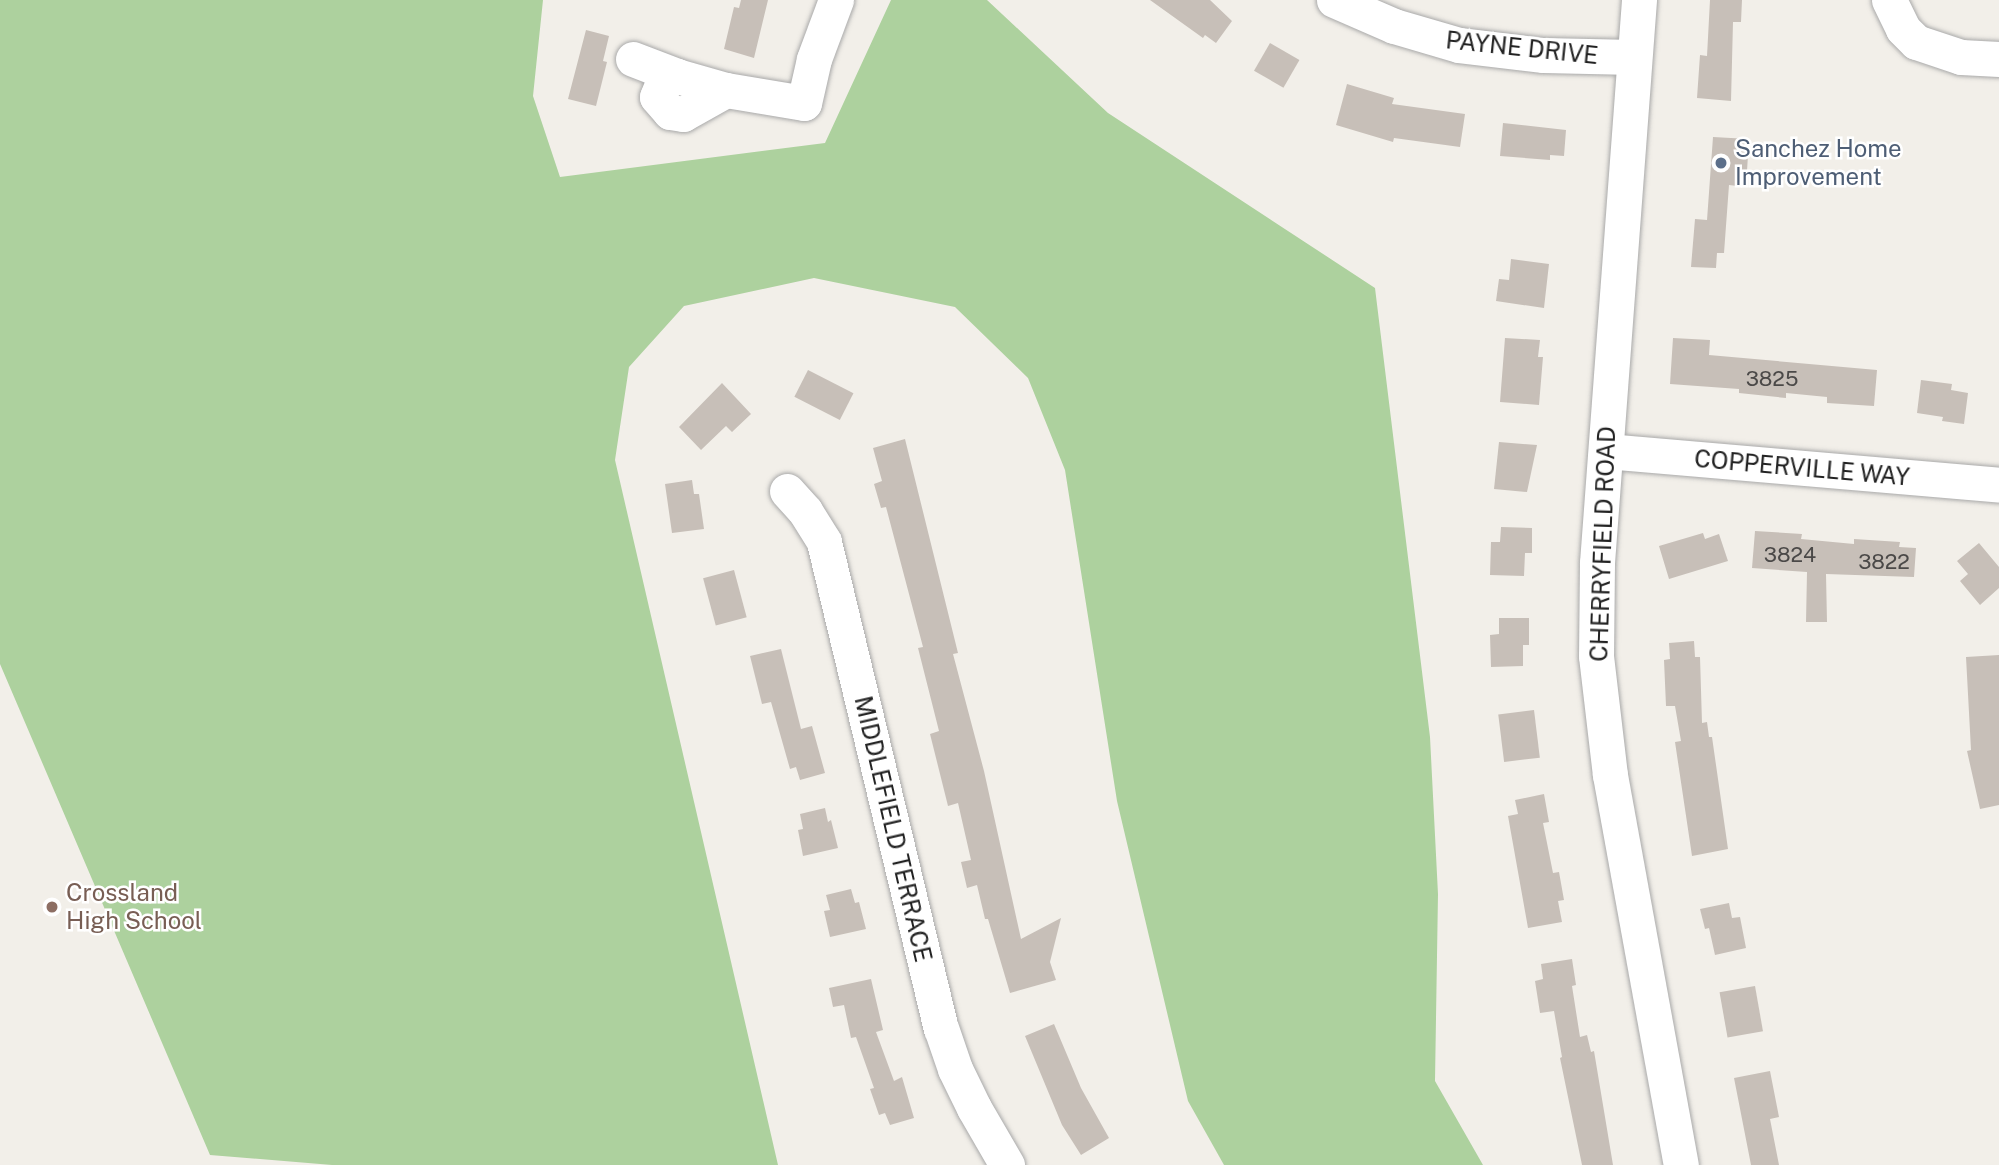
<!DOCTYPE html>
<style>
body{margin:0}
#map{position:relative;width:1999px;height:1165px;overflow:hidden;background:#f2efe9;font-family:"Public Sans",sans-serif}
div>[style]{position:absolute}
.forest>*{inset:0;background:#add19e}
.building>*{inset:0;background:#c7bfb8;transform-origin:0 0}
.roads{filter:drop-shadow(0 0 2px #a9a9a9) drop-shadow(0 0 2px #a9a9a9)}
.minor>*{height:35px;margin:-17.5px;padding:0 17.5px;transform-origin:17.5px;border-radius:17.5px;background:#fff}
.dots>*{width:19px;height:19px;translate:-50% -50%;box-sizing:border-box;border:4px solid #fff;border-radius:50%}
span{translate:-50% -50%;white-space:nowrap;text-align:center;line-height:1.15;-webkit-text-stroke:5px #fff;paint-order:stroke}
.number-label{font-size:21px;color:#4b4948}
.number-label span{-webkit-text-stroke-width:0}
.street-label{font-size:24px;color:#222}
.service-label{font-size:24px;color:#4e5e75}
.left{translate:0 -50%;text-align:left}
.education-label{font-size:24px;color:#785e54}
</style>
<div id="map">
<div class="forest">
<i style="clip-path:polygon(0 0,543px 0,533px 96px,560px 177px,825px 143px,891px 0,987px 0,1108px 113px,1375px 288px,1430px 737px,1438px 894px,1435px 1081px,1483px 1165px,1224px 1165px,1188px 1101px,1117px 801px,1065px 470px,1028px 378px,955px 307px,814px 278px,684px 306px,629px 367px,615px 460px,778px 1165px,332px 1165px,210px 1155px,0 664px)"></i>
</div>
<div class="building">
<i style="clip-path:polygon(741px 0,768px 0,754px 58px,724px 49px,734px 7px,739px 8px)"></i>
<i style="clip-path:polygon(1150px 0,1210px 0,1232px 21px,1216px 43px,1205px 35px,1203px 38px)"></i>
<i style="clip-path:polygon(1710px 0,1742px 0,1741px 22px,1733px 22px,1731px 101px,1697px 98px,1700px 55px,1707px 56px)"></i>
<i style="clip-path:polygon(586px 30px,609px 36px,603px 61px,607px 62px,596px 106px,568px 99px)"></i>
<i style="left:1270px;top:43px;width:34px;height:32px;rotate:30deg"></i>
<i style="clip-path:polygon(1347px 84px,1394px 98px,1392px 104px,1465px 114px,1460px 147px,1394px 138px,1393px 142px,1336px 125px)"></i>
<i style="clip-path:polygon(1503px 123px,1566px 130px,1564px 156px,1550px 155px,1550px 160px,1500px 156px)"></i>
<i style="clip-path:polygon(1713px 137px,1749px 139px,1746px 187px,1729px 185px,1724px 253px,1717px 253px,1716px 268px,1691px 267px,1695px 219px,1707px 220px)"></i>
<i style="clip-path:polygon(1511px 259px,1549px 264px,1544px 308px,1496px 301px,1499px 279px,1509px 280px)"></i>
<i style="clip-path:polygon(1505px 338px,1540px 340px,1538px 357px,1543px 357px,1539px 405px,1500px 402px)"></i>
<i style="clip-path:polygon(1673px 338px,1710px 340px,1709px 355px,1877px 370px,1874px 406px,1827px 403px,1827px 397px,1786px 393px,1786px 398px,1739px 393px,1739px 389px,1670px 384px)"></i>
<i style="left:808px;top:370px;width:51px;height:30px;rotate:27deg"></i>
<i style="clip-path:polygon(1921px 380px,1952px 384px,1951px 390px,1968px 393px,1964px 424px,1942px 421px,1943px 417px,1917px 413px)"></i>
<i style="clip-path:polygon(722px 383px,751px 414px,732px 432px,726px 426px,701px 450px,679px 427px)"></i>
<i style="clip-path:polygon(905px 439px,958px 653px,953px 654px,984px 771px,1021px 939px,1061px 918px,1050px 962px,1056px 980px,1010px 993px,988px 919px,985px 919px,977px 885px,967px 888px,961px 862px,971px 860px,958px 803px,948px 806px,930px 734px,939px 731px,918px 648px,923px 647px,886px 507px,881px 508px,874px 484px,882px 481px,873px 448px)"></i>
<i style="clip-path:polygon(1499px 442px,1537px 445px,1527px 492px,1494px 489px)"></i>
<i style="clip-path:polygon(692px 480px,694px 494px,699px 494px,704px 529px,672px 533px,665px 484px)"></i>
<i style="clip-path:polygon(1501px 527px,1532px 528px,1532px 553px,1525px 553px,1524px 576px,1490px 575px,1491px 542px,1500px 542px)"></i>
<i style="clip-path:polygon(1755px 531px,1802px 534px,1801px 539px,1854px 544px,1854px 539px,1900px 542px,1899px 547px,1916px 548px,1914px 577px,1826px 574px,1827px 622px,1806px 622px,1807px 572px,1752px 568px)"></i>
<i style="clip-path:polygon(1703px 533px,1705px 539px,1719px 534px,1728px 561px,1669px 579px,1659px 546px)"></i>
<i style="clip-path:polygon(1979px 543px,1999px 567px,1999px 588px,1980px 605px,1960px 581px,1968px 574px,1957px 561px)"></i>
<i style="left:734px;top:570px;width:49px;height:32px;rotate:75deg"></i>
<i style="clip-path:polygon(1499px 618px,1529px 618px,1529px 645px,1523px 645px,1523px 666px,1491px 667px,1490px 635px,1499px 634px)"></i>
<i style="clip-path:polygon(1694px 641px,1695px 657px,1700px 657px,1702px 723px,1707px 722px,1709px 737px,1712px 737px,1728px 849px,1692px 856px,1675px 742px,1681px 741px,1675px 706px,1666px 706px,1664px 660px,1670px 659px,1669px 643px)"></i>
<i style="clip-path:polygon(781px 649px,801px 729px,812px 726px,825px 773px,800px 780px,796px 767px,790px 769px,771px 702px,762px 704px,750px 656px)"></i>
<i style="clip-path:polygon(1999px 655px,1999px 805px,1980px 809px,1967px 751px,1971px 750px,1966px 657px)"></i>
<i style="left:1534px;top:710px;width:48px;height:36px;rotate:83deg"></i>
<i style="clip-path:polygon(1544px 794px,1549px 822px,1543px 823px,1553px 873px,1559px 872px,1564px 900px,1558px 901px,1562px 922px,1528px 928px,1508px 816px,1518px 814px,1515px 800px)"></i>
<i style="clip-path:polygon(825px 808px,828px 822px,831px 820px,838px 848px,803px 856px,798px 830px,803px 829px,800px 814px)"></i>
<i style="clip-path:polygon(851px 889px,855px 903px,859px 902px,866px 929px,830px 937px,824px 911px,830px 910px,826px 895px)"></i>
<i style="clip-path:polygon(1729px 903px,1732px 918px,1740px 917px,1746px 948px,1715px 955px,1709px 928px,1705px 929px,1700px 909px)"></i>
<i style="clip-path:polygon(1572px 959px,1576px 985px,1572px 986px,1580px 1037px,1587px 1035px,1591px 1052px,1594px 1051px,1613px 1165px,1582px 1165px,1560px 1058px,1562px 1057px,1554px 1011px,1540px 1013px,1535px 981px,1543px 979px,1541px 964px)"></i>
<i style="clip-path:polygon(871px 979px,883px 1030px,876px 1032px,894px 1081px,902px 1077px,914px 1118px,890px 1125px,885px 1113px,879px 1115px,870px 1089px,874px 1088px,856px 1037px,851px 1038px,844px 1005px,833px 1007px,829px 988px)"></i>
<i style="left:1755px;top:986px;width:46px;height:36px;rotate:80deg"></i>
<i style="clip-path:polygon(1054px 1024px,1081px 1088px,1109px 1138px,1081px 1155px,1062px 1125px,1025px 1036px)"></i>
<i style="clip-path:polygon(1770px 1071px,1779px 1117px,1770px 1119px,1779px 1165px,1751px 1165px,1734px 1078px)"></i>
</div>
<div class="roads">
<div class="minor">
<i style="left:1334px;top:0;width:65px;rotate:23.4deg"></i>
<i style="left:1394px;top:26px;width:68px;rotate:16.3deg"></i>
<i style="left:1459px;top:45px;width:85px;rotate:6.8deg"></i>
<i style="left:1543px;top:55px;width:91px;rotate:1.3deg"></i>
<i style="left:1639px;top:0;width:565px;rotate:94.27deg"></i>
<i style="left:1597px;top:563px;width:93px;rotate:90.6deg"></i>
<i style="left:1596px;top:656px;width:120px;rotate:83.3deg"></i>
<i style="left:1610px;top:775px;width:396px;rotate:79.7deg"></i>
<i style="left:1889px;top:0;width:32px;rotate:64deg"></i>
<i style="left:1903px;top:29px;width:18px;rotate:45deg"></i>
<i style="left:1916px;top:42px;width:47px;rotate:18.4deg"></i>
<i style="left:1961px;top:57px;width:38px;rotate:3deg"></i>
<i style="left:633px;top:59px;width:47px;rotate:21.1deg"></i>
<i style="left:726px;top:90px;width:51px;rotate:-164.1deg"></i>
<i style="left:677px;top:76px;width:15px;rotate:157deg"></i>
<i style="left:663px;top:82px;width:16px;rotate:112deg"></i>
<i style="left:657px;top:97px;width:20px;rotate:49deg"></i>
<i style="left:670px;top:112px;width:13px;rotate:9deg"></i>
<i style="left:683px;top:114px;width:49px;rotate:-29.2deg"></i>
<i style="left:726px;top:90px;width:79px;rotate:9.5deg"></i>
<i style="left:804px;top:103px;width:45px;rotate:-77.2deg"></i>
<i style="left:814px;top:59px;width:63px;rotate:-69.6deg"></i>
<i style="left:1606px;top:451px;width:394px;rotate:4.9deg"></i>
<i style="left:787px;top:491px;width:27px;rotate:48deg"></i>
<i style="left:805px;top:511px;width:36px;rotate:58deg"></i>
<i style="left:824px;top:542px;width:500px;rotate:76.5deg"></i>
<i style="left:941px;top:1028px;width:43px;rotate:71.1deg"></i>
<i style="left:955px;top:1069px;width:43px;rotate:64deg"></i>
<i style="left:974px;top:1108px;width:66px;rotate:59.9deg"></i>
</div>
</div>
<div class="dots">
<i style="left:1721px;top:163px;background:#5c6f8a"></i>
<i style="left:52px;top:907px;background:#8d6e63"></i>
</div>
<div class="number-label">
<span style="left:1772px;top:379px">3825</span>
<span style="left:1790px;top:555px">3824</span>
<span style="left:1884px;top:562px">3822</span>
</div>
<div class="street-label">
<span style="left:1522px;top:48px;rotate:6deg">PAYNE DRIVE</span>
<span style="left:1802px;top:468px;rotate:5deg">COPPERVILLE WAY</span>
<span style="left:1603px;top:544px;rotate:-88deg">CHERRYFIELD ROAD</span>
<span style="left:893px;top:829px;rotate:77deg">MIDDLEFIELD TERRACE</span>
</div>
<div class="service-label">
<span class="left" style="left:1735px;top:163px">Sanchez Home<br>Improvement</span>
</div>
<div class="education-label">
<span class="left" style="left:66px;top:907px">Crossland<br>High School</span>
</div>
</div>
